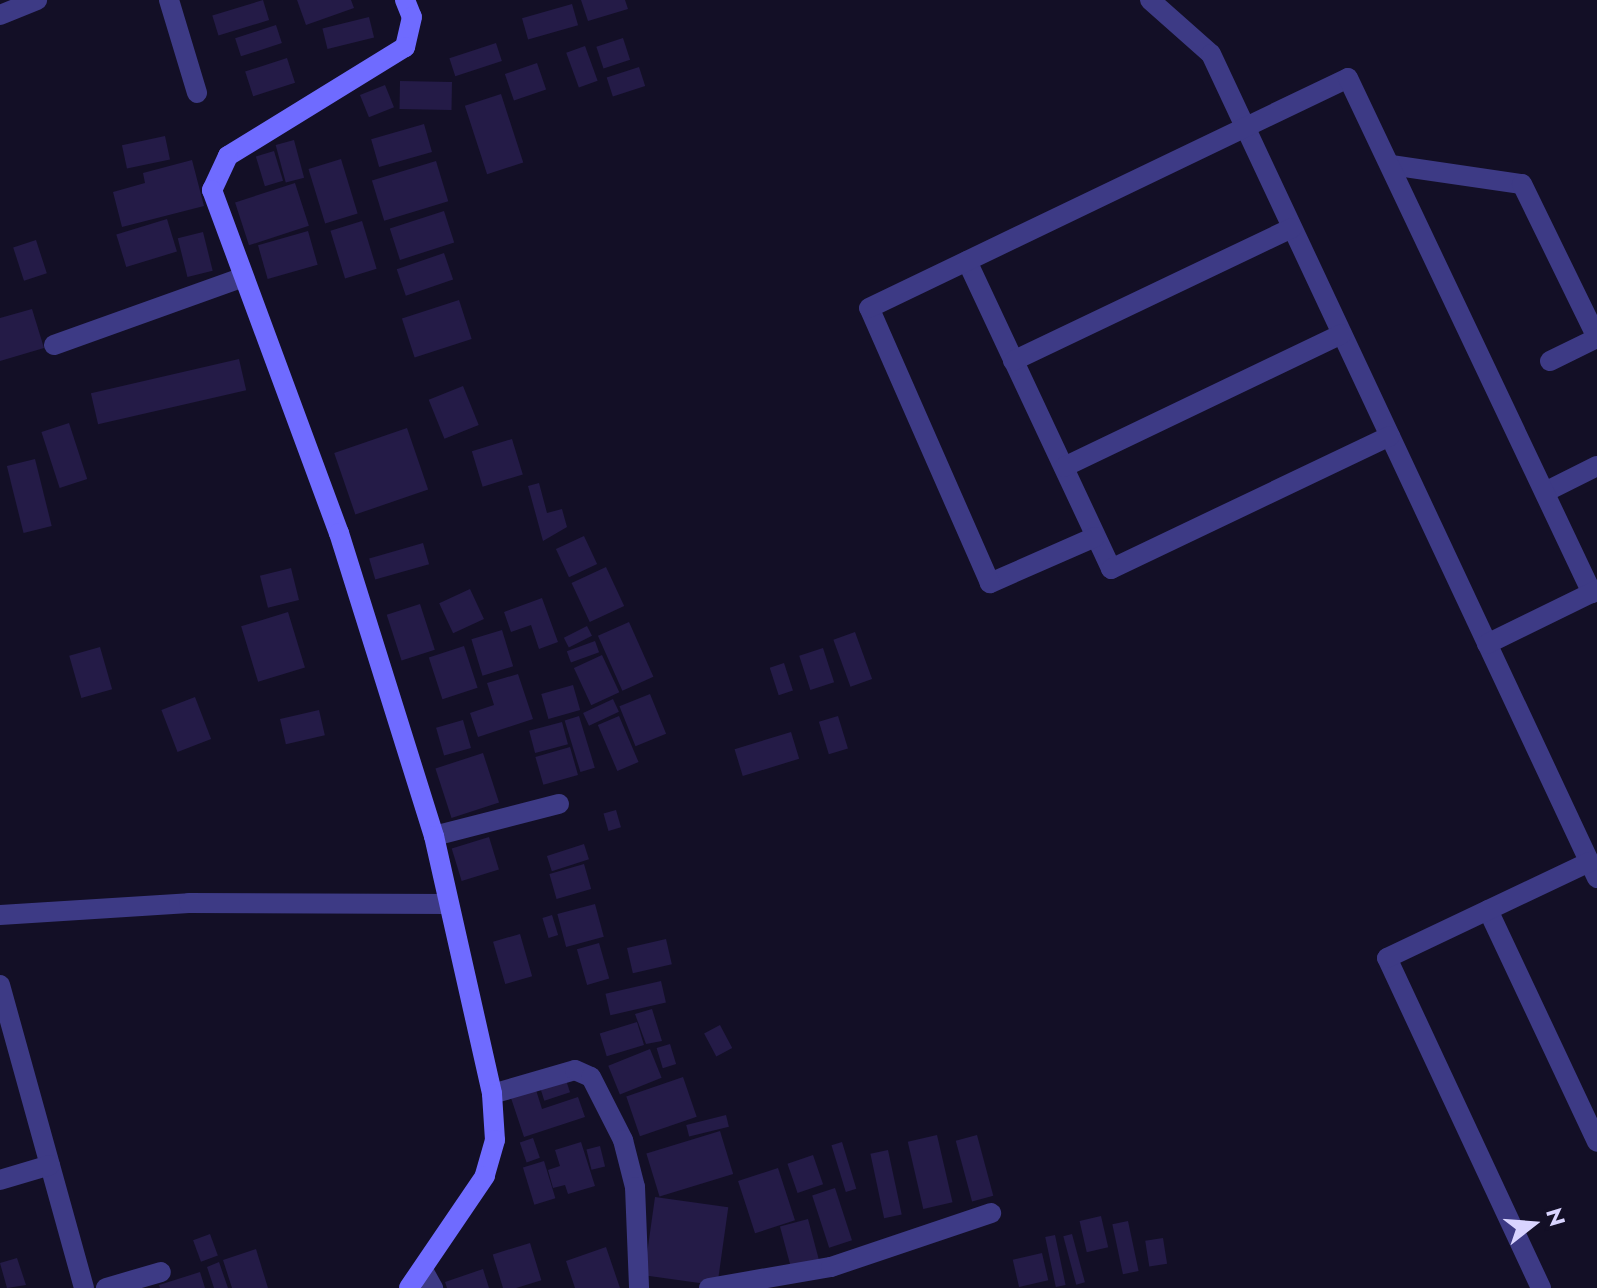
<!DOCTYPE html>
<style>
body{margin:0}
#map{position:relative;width:1597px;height:1288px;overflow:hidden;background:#130f26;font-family:Jost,sans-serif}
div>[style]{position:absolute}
.building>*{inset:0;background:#241b47;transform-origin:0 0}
.street>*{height:20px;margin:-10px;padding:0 10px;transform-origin:10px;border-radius:10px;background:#3d3a85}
.secondary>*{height:20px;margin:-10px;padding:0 10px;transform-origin:10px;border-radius:10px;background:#6f6bff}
span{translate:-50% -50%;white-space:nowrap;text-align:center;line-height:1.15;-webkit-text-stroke:6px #130f26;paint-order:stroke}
.north{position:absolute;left:1493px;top:1184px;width:80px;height:80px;-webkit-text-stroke:6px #130f26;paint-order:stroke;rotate:73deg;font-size:22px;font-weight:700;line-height:32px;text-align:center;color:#d9d4ff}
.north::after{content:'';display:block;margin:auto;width:28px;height:36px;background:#d9d4ff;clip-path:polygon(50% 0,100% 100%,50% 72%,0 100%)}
</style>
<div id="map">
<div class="building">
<i style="left:263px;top:0;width:21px;height:53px;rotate:73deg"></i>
<i style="clip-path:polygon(297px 0,351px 0,354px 8px,306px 25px)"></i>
<i style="clip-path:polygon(581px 0,625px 0,628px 9px,588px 21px)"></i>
<i style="left:572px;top:4px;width:22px;height:52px;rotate:74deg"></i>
<i style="left:369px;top:17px;width:21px;height:48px;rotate:76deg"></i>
<i style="left:276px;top:25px;width:19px;height:43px;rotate:72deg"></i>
<i style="left:623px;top:38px;width:23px;height:28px;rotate:72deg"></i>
<i style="left:496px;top:43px;width:19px;height:49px;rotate:72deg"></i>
<i style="left:585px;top:46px;width:37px;height:20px;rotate:70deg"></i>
<i style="left:287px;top:58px;width:26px;height:44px;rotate:72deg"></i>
<i style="left:537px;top:63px;width:28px;height:34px;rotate:71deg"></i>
<i style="left:639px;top:67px;width:20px;height:34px;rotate:72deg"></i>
<i style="left:400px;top:81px;width:52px;height:28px;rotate:1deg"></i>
<i style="left:385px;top:85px;width:24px;height:27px;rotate:68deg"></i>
<i style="left:501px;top:94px;width:72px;height:38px;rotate:72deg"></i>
<i style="left:424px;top:124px;width:29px;height:55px;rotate:74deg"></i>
<i style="left:165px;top:136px;width:24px;height:44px;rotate:78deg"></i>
<i style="left:294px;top:140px;width:39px;height:19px;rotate:75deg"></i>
<i style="left:274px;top:151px;width:31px;height:19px;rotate:73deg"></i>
<i style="left:341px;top:159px;width:57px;height:34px;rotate:73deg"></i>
<i style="clip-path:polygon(192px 160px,204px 206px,122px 227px,113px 192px,145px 183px,143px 173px)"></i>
<i style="left:436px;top:161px;width:42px;height:67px;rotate:73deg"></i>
<i style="left:295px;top:183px;width:45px;height:63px;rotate:72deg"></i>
<i style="left:444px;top:211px;width:33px;height:57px;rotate:72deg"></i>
<i style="left:167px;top:219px;width:34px;height:53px;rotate:73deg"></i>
<i style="left:362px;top:221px;width:50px;height:33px;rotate:73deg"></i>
<i style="left:308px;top:231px;width:35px;height:52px;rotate:74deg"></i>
<i style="left:203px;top:232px;width:40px;height:26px;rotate:76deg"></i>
<i style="left:36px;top:240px;width:35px;height:24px;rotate:72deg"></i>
<i style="left:444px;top:253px;width:28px;height:50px;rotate:71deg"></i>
<i style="left:459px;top:300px;width:41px;height:60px;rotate:72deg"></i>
<i style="clip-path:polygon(32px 309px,44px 348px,0 361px,0 318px)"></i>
<i style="left:239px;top:359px;width:32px;height:152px;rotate:77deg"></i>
<i style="left:463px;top:386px;width:42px;height:37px;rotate:68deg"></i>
<i style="left:69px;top:423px;width:59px;height:29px;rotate:72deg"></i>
<i style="left:407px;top:428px;width:65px;height:77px;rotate:71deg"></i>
<i style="left:512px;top:439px;width:37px;height:42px;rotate:73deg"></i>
<i style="left:35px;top:459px;width:69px;height:29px;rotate:76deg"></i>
<i style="clip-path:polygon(539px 483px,547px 513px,562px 509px,567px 527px,543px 541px,528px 486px)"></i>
<i style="left:584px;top:536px;width:31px;height:31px;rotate:65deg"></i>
<i style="left:423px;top:543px;width:22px;height:56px;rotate:74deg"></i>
<i style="left:606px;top:567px;width:43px;height:38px;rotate:65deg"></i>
<i style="left:291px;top:568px;width:33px;height:32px;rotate:76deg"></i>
<i style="left:470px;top:589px;width:33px;height:34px;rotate:65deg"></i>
<i style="clip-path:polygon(542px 598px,558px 642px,539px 649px,531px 625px,511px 632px,504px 612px)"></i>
<i style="left:420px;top:604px;width:48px;height:35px;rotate:72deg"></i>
<i style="left:288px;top:612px;width:58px;height:49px;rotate:73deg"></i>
<i style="left:629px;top:622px;width:60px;height:34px;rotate:66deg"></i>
<i style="left:587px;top:626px;width:11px;height:26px;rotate:63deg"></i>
<i style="left:502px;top:630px;width:38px;height:32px;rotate:73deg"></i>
<i style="left:855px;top:632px;width:50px;height:23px;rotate:70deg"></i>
<i style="left:595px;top:641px;width:12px;height:30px;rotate:70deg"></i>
<i style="left:464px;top:646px;width:44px;height:37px;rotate:72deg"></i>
<i style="left:100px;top:647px;width:44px;height:32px;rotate:74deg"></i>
<i style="left:823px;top:648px;width:36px;height:25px;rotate:72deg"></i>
<i style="left:602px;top:655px;width:41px;height:31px;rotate:65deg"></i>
<i style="left:784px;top:663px;width:29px;height:15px;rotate:72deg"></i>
<i style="clip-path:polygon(518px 674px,533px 719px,478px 737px,470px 713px,494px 705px,487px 683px)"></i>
<i style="left:573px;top:685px;width:26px;height:33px;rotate:74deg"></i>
<i style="left:650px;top:694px;width:43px;height:33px;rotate:68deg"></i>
<i style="left:195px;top:697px;width:45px;height:36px;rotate:69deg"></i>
<i style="left:613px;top:699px;width:14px;height:33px;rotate:65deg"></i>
<i style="left:319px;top:710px;width:26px;height:40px;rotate:77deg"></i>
<i style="left:579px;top:716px;width:54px;height:15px;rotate:73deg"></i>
<i style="left:619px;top:716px;width:50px;height:23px;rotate:67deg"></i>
<i style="left:838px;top:716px;width:34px;height:20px;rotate:73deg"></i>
<i style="left:463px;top:720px;width:29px;height:28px;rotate:74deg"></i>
<i style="left:562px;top:722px;width:23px;height:34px;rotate:75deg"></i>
<i style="left:791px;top:732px;width:28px;height:59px;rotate:73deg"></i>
<i style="left:570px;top:747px;width:29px;height:36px;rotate:74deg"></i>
<i style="left:483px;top:753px;width:52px;height:50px;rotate:72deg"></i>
<i style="left:616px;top:810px;width:18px;height:13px;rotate:74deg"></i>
<i style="left:489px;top:837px;width:34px;height:39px;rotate:73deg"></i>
<i style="left:584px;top:844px;width:16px;height:39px;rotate:72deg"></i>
<i style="left:584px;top:864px;width:26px;height:36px;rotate:74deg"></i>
<i style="left:595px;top:904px;width:34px;height:39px;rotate:75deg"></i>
<i style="left:552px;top:915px;width:21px;height:10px;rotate:73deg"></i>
<i style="left:520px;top:934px;width:44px;height:28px;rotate:74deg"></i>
<i style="left:666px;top:939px;width:26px;height:40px;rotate:77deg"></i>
<i style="left:599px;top:943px;width:37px;height:23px;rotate:74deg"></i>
<i style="left:661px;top:981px;width:22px;height:57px;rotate:77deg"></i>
<i style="clip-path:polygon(652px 1009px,662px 1041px,646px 1044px,635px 1014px)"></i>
<i style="left:637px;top:1022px;width:24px;height:39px;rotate:73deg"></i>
<i style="left:720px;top:1025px;width:26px;height:18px;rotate:62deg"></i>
<i style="left:670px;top:1044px;width:21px;height:14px;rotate:73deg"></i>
<i style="left:650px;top:1049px;width:31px;height:45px;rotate:68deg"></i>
<i style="left:683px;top:1077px;width:42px;height:60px;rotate:71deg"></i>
<i style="left:566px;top:1080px;width:13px;height:27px;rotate:72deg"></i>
<i style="clip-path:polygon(536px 1090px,542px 1109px,578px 1097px,585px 1117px,524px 1137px,511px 1098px)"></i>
<i style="left:726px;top:1115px;width:12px;height:41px;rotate:76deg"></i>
<i style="left:720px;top:1131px;width:45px;height:77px;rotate:73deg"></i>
<i style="left:937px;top:1135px;width:69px;height:30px;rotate:77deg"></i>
<i style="left:977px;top:1135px;width:63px;height:22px;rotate:75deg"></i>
<i style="left:533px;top:1138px;width:21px;height:14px;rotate:71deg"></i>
<i style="clip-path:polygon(581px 1142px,595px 1186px,568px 1194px,565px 1185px,553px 1188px,548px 1170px,560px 1166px,555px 1150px)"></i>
<i style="left:842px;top:1142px;width:49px;height:11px;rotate:73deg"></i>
<i style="left:600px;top:1146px;width:21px;height:14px;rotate:76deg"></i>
<i style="left:888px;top:1150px;width:66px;height:18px;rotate:78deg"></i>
<i style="left:813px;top:1155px;width:31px;height:27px;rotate:71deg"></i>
<i style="left:544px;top:1161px;width:39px;height:22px;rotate:73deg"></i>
<i style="left:778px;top:1168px;width:55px;height:42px;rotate:72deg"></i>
<i style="left:835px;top:1188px;width:55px;height:24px;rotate:72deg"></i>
<i style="left:655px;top:1197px;width:74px;height:79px;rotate:8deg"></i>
<i style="left:1101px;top:1216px;width:32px;height:22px;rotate:77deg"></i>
<i style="left:808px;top:1219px;width:46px;height:29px;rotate:75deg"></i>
<i style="left:1128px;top:1221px;width:51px;height:16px;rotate:78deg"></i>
<i style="left:210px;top:1234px;width:23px;height:18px;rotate:70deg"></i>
<i style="left:1072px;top:1234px;width:50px;height:9px;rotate:75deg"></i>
<i style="left:1055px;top:1235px;width:51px;height:10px;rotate:78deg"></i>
<i style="left:1163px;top:1238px;width:26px;height:18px;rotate:81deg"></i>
<i style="left:530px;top:1243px;width:39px;height:39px;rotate:73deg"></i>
<i style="clip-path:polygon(606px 1247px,620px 1288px,575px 1288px,566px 1261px)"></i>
<i style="clip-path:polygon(256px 1249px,268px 1288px,232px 1288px,223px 1260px)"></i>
<i style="left:1042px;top:1253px;width:28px;height:30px;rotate:77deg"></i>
<i style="clip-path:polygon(17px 1258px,26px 1285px,7px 1288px,0 1263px)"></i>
<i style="clip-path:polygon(219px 1262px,228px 1288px,214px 1288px,207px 1267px)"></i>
<i style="clip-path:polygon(483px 1269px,489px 1288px,447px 1288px,445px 1282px)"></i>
<i style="clip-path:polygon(200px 1272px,205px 1288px,160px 1288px,159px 1285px)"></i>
</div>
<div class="street">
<i style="left:169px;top:0;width:97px;rotate:73.2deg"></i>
<i style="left:1150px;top:0;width:81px;rotate:41.5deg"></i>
<i style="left:1211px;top:54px;width:910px;rotate:64.9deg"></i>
<i style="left:0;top:15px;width:40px;rotate:-22deg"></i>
<i style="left:1391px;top:165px;width:132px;rotate:8.3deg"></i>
<i style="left:1522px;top:184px;width:171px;rotate:64deg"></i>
<i style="left:967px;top:261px;width:340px;rotate:64.9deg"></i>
<i style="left:1111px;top:569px;width:309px;rotate:-25.5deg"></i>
<i style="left:54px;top:345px;width:199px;rotate:-19.7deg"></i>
<i style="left:1013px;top:361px;width:309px;rotate:-25.5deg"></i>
<i style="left:1550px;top:361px;width:52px;rotate:-26.1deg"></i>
<i style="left:1064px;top:467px;width:308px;rotate:-25.6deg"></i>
<i style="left:1545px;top:492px;width:58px;rotate:-26.6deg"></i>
<i style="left:1095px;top:537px;width:115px;rotate:156.3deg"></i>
<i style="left:990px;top:583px;width:300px;rotate:-113.7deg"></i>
<i style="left:869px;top:308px;width:531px;rotate:-25.65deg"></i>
<i style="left:1348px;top:78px;width:570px;rotate:64.65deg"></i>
<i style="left:1487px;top:644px;width:123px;rotate:-26.1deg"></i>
<i style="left:434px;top:836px;width:129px;rotate:-14.4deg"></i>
<i style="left:1488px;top:910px;width:256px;rotate:64.8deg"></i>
<i style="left:0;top:915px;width:189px;rotate:-3.6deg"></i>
<i style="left:189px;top:903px;width:259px;rotate:0.2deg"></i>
<i style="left:0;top:985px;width:314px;rotate:74.5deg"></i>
<i style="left:492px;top:1094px;width:86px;rotate:-16.1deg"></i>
<i style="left:575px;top:1070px;width:17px;rotate:24deg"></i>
<i style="left:591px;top:1077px;width:71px;rotate:63.1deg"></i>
<i style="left:623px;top:1140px;width:49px;rotate:75.7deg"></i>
<i style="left:635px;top:1187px;width:101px;rotate:87.7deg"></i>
<i style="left:0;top:1180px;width:52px;rotate:-16.7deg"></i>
<i style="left:423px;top:1270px;width:21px;rotate:61deg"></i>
<i style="left:106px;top:1288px;width:57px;rotate:-16.2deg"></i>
<i style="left:709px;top:1288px;width:124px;rotate:-9.8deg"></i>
<i style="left:831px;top:1267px;width:169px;rotate:-18.6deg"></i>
<i style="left:1541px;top:1288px;width:364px;rotate:-115deg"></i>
<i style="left:1387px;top:958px;width:224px;rotate:-25.4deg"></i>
</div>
<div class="secondary">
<i style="left:405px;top:0;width:18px;rotate:68deg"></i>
<i style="left:412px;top:17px;width:31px;rotate:103deg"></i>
<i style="left:405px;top:47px;width:208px;rotate:148.4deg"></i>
<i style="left:228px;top:156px;width:38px;rotate:115deg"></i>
<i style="left:212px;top:190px;width:366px;rotate:69.7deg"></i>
<i style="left:339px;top:533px;width:318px;rotate:72.6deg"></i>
<i style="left:434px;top:836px;width:264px;rotate:77.3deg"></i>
<i style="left:492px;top:1094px;width:46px;rotate:86.3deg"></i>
<i style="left:495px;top:1140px;width:37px;rotate:106deg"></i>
<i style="left:485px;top:1176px;width:135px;rotate:124.2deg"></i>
</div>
<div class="north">N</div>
</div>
